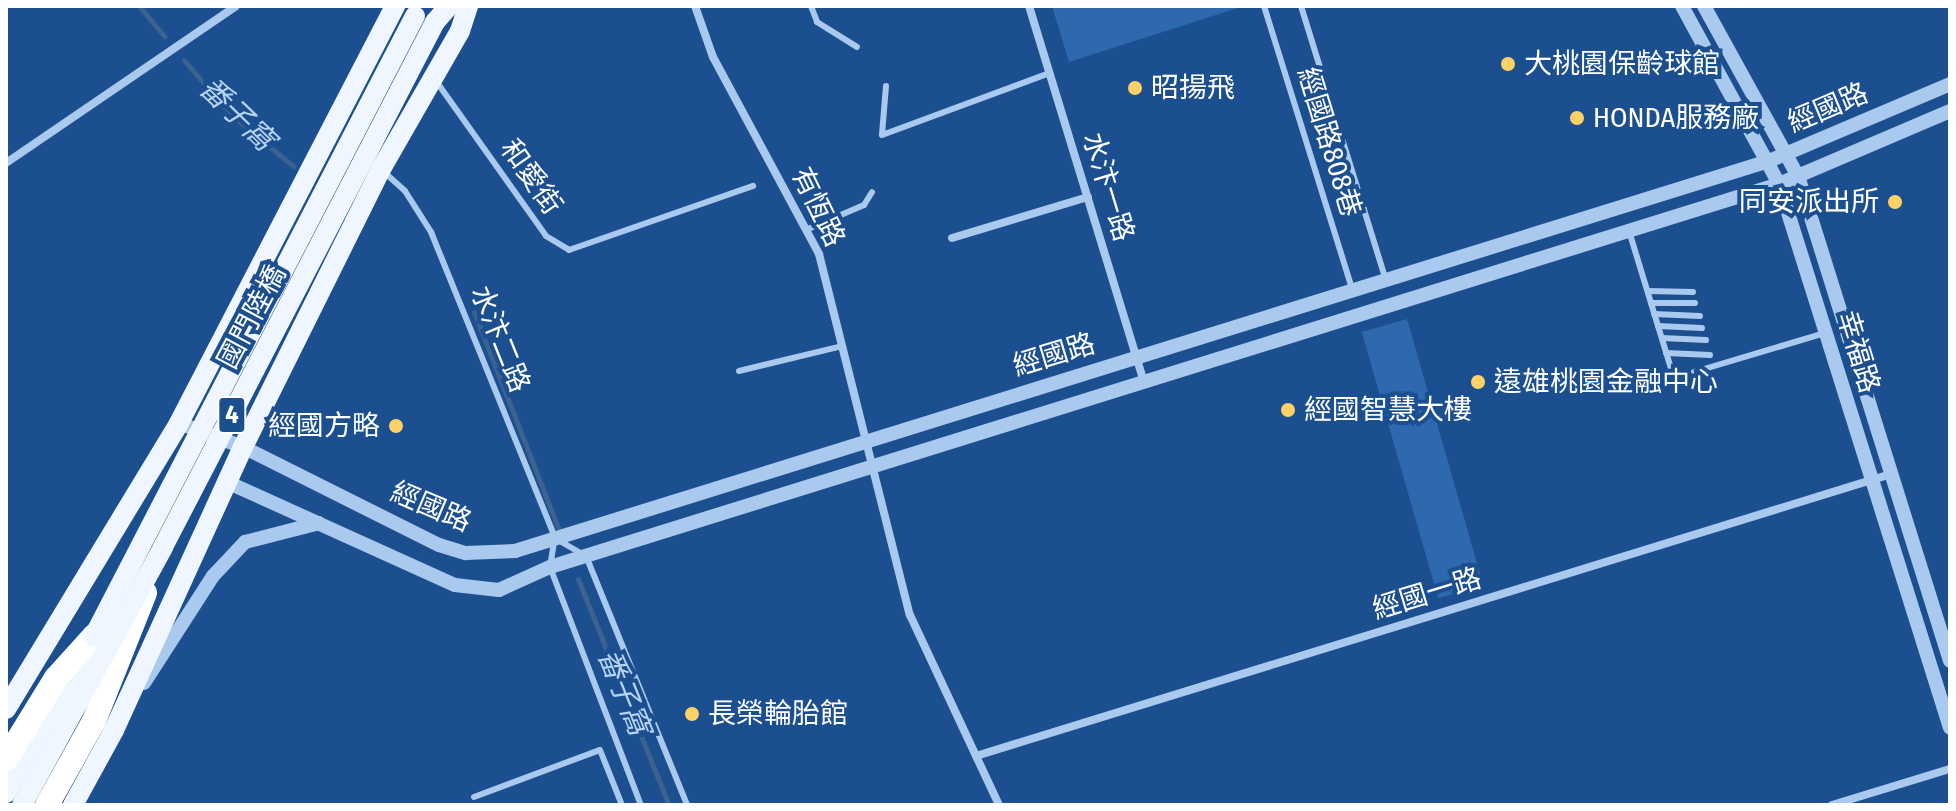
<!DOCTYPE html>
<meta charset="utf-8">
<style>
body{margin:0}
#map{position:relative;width:1956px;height:811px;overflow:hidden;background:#1b4f8f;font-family:"Fira Sans Condensed","Noto Sans TC",sans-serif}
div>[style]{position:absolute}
.green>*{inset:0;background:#2e69ad;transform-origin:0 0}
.stream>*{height:5px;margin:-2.5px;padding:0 2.5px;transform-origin:2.5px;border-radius:2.5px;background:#3c6290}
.service>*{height:6px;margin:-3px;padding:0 3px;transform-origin:3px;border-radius:3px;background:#a9c9ee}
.minor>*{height:8px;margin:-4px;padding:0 4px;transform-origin:4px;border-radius:4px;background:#a9c9ee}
.tertiary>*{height:14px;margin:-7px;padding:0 7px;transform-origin:7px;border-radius:7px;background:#a9c9ee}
.primary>*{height:20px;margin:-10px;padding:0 10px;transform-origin:10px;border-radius:10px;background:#f0f6ff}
.motorway>*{height:24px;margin:-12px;padding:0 12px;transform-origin:12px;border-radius:12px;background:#fff}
.primary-bridge>*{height:20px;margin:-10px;padding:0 10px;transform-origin:10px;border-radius:10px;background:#f0f6ff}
.dots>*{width:22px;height:22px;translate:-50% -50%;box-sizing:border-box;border:4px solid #1b4f8f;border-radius:50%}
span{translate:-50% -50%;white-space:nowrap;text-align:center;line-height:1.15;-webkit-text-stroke:8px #1b4f8f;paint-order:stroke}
.shield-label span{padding:2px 6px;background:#1b4f8f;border:2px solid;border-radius:6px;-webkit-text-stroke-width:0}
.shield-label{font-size:26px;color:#fff;font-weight:700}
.poi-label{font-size:28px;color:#fff}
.left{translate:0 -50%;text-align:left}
.right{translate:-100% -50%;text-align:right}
.street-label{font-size:28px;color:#fff}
.water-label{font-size:30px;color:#b5d3f5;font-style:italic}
.frame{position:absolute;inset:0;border:8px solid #fff;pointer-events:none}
</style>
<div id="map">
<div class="green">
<i style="clip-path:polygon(1052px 6px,1244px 6px,1069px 62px)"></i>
<i style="left:1407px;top:319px;width:277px;height:47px;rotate:74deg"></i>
</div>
<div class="stream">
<i style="left:139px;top:6px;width:40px;rotate:50deg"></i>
<i style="left:184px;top:60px;width:68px;rotate:49.8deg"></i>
<i style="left:228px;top:112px;width:85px;rotate:39.7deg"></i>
<i style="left:474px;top:312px;width:237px;rotate:68.7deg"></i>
<i style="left:578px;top:579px;width:244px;rotate:68.1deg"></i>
</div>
<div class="service">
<i style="left:811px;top:6px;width:17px;rotate:69deg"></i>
<i style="left:817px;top:22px;width:47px;rotate:32deg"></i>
<i style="left:1264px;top:6px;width:296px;rotate:72.7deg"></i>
<i style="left:1301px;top:6px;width:287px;rotate:72.8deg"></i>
<i style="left:436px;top:81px;width:190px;rotate:54.6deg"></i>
<i style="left:546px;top:236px;width:27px;rotate:31deg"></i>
<i style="left:569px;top:250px;width:195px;rotate:-19.2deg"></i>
<i style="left:886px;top:86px;width:49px;rotate:94.7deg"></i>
<i style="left:882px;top:135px;width:179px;rotate:-20.3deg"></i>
<i style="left:384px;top:172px;width:28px;rotate:42deg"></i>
<i style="left:405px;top:191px;width:49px;rotate:57.6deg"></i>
<i style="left:431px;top:232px;width:330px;rotate:67.9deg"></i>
<i style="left:808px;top:229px;width:61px;rotate:-23.2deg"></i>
<i style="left:864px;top:205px;width:15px;rotate:-58deg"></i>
<i style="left:1629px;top:231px;width:154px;rotate:73deg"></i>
<i style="left:1674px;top:378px;width:158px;rotate:-16.6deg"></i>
<i style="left:1648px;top:291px;width:45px;rotate:1.3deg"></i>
<i style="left:1651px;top:303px;width:44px"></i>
<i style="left:1654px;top:314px;width:46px;rotate:2.5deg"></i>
<i style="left:1658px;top:326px;width:44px;rotate:2.6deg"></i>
<i style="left:1662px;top:338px;width:44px;rotate:2.6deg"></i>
<i style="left:1666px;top:353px;width:44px;rotate:2.6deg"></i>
<i style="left:739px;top:371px;width:106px;rotate:-13.6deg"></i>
<i style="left:558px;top:540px;width:32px;rotate:30deg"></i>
<i style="left:586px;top:556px;width:269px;rotate:67.9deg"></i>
<i style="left:554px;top:542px;width:25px;rotate:99deg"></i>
<i style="left:550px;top:567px;width:255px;rotate:69.1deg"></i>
<i style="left:474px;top:797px;width:134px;rotate:-20.5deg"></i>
<i style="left:600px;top:750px;width:59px;rotate:68.2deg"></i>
</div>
<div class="minor">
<i style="left:695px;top:6px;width:54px;rotate:70.6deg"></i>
<i style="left:713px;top:57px;width:224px;rotate:61.7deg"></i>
<i style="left:819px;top:254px;width:372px;rotate:75.9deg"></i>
<i style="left:910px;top:615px;width:210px;rotate:64.9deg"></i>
<i style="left:1029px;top:6px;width:392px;rotate:73deg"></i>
<i style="left:6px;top:163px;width:278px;rotate:-34.3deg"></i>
<i style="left:952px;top:238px;width:142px;rotate:-16.8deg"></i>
<i style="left:976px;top:756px;width:957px;rotate:-17.13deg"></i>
<i style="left:1832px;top:805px;width:123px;rotate:-17deg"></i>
</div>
<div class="tertiary">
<i style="left:1682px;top:6px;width:203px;rotate:61.4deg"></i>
<i style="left:1779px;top:184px;width:570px;rotate:72.55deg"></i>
<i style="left:1704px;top:6px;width:194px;rotate:61.1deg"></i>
<i style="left:1798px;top:176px;width:508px;rotate:72.6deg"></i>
<i style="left:179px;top:423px;width:68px;rotate:20.6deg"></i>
<i style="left:243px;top:447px;width:219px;rotate:26.6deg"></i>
<i style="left:439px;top:545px;width:28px;rotate:17deg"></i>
<i style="left:466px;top:553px;width:49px;rotate:-2.3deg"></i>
<i style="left:515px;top:551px;width:1313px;rotate:-17.28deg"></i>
<i style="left:1769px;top:161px;width:197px;rotate:-23deg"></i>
<i style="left:229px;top:483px;width:248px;rotate:24.3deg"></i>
<i style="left:455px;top:585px;width:44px;rotate:6.5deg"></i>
<i style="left:499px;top:590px;width:56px;rotate:-24.3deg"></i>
<i style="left:550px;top:567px;width:1287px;rotate:-17.31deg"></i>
<i style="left:1779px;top:184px;width:186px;rotate:-23.1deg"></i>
<i style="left:144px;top:683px;width:127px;rotate:-57.2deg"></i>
<i style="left:213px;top:576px;width:47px;rotate:-46.7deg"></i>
<i style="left:245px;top:542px;width:76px;rotate:-14.4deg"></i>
</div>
<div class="primary">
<i style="left:435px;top:22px;width:21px;rotate:-49deg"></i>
<i style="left:6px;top:709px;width:334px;rotate:-58.8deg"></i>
<i style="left:179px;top:423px;width:470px;rotate:-62.6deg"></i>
<i style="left:6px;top:793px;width:161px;rotate:-60.6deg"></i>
<i style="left:73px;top:805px;width:85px;rotate:-61.3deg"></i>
<i style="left:114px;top:730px;width:311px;rotate:-65.5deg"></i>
<i style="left:243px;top:447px;width:310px;rotate:-63.6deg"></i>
<i style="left:381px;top:169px;width:159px;rotate:-60.2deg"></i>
<i style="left:460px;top:31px;width:26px;rotate:-72deg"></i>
</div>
<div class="motorway">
<i style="left:6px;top:759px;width:95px;rotate:-58.3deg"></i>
<i style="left:56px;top:678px;width:57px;rotate:-47.9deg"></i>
<i style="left:47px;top:805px;width:96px;rotate:-60.8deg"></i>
<i style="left:94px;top:721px;width:138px;rotate:-68.3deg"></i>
</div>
<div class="primary-bridge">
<i style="left:94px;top:636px;width:698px;rotate:-62.63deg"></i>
<i style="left:22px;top:805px;width:294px;rotate:-61.3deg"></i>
<i style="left:163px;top:547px;width:591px;rotate:-62.61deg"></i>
</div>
<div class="dots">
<i style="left:1508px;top:64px;background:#ffd166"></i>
<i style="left:1135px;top:88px;background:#ffd166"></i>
<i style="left:1577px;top:118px;background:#ffd166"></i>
<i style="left:1895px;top:202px;background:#ffd166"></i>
<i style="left:1478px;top:382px;background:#ffd166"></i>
<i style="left:1288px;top:410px;background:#ffd166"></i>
<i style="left:396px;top:426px;background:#ffd166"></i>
<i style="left:692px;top:714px;background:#ffd166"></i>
</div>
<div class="shield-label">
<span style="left:232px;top:415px">4</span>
</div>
<div class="poi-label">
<span class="left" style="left:1524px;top:64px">大桃園保齡球館</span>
<span class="left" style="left:1151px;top:88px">昭揚飛</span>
<span class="left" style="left:1593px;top:118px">HONDA服務廠</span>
<span class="right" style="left:1879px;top:202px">同安派出所</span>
<span class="left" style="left:1494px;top:382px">遠雄桃園金融中心</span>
<span class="left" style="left:1304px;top:410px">經國智慧大樓</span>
<span class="right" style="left:380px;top:426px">經國方略</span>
<span class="left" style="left:708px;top:714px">長榮輪胎館</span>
</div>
<div class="street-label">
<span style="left:1828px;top:108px;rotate:-23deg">經國路</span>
<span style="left:1329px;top:142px;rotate:73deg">經國路808巷</span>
<span style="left:531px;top:177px;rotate:55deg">和愛街</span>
<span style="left:1108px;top:187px;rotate:73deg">水汴一路</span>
<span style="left:818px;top:207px;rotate:64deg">有恆路</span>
<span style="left:252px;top:317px;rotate:-62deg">國門陸橋</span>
<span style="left:500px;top:339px;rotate:68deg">水汴二路</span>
<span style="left:1858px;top:352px;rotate:73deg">幸福路</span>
<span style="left:1054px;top:355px;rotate:-17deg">經國路</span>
<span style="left:431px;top:507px;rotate:23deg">經國路</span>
<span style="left:1427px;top:594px;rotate:-17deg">經國一路</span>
</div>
<div class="water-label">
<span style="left:237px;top:114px;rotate:44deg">番子窩</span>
<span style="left:624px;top:692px;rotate:68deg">番子窩</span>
</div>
<div class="frame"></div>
</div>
